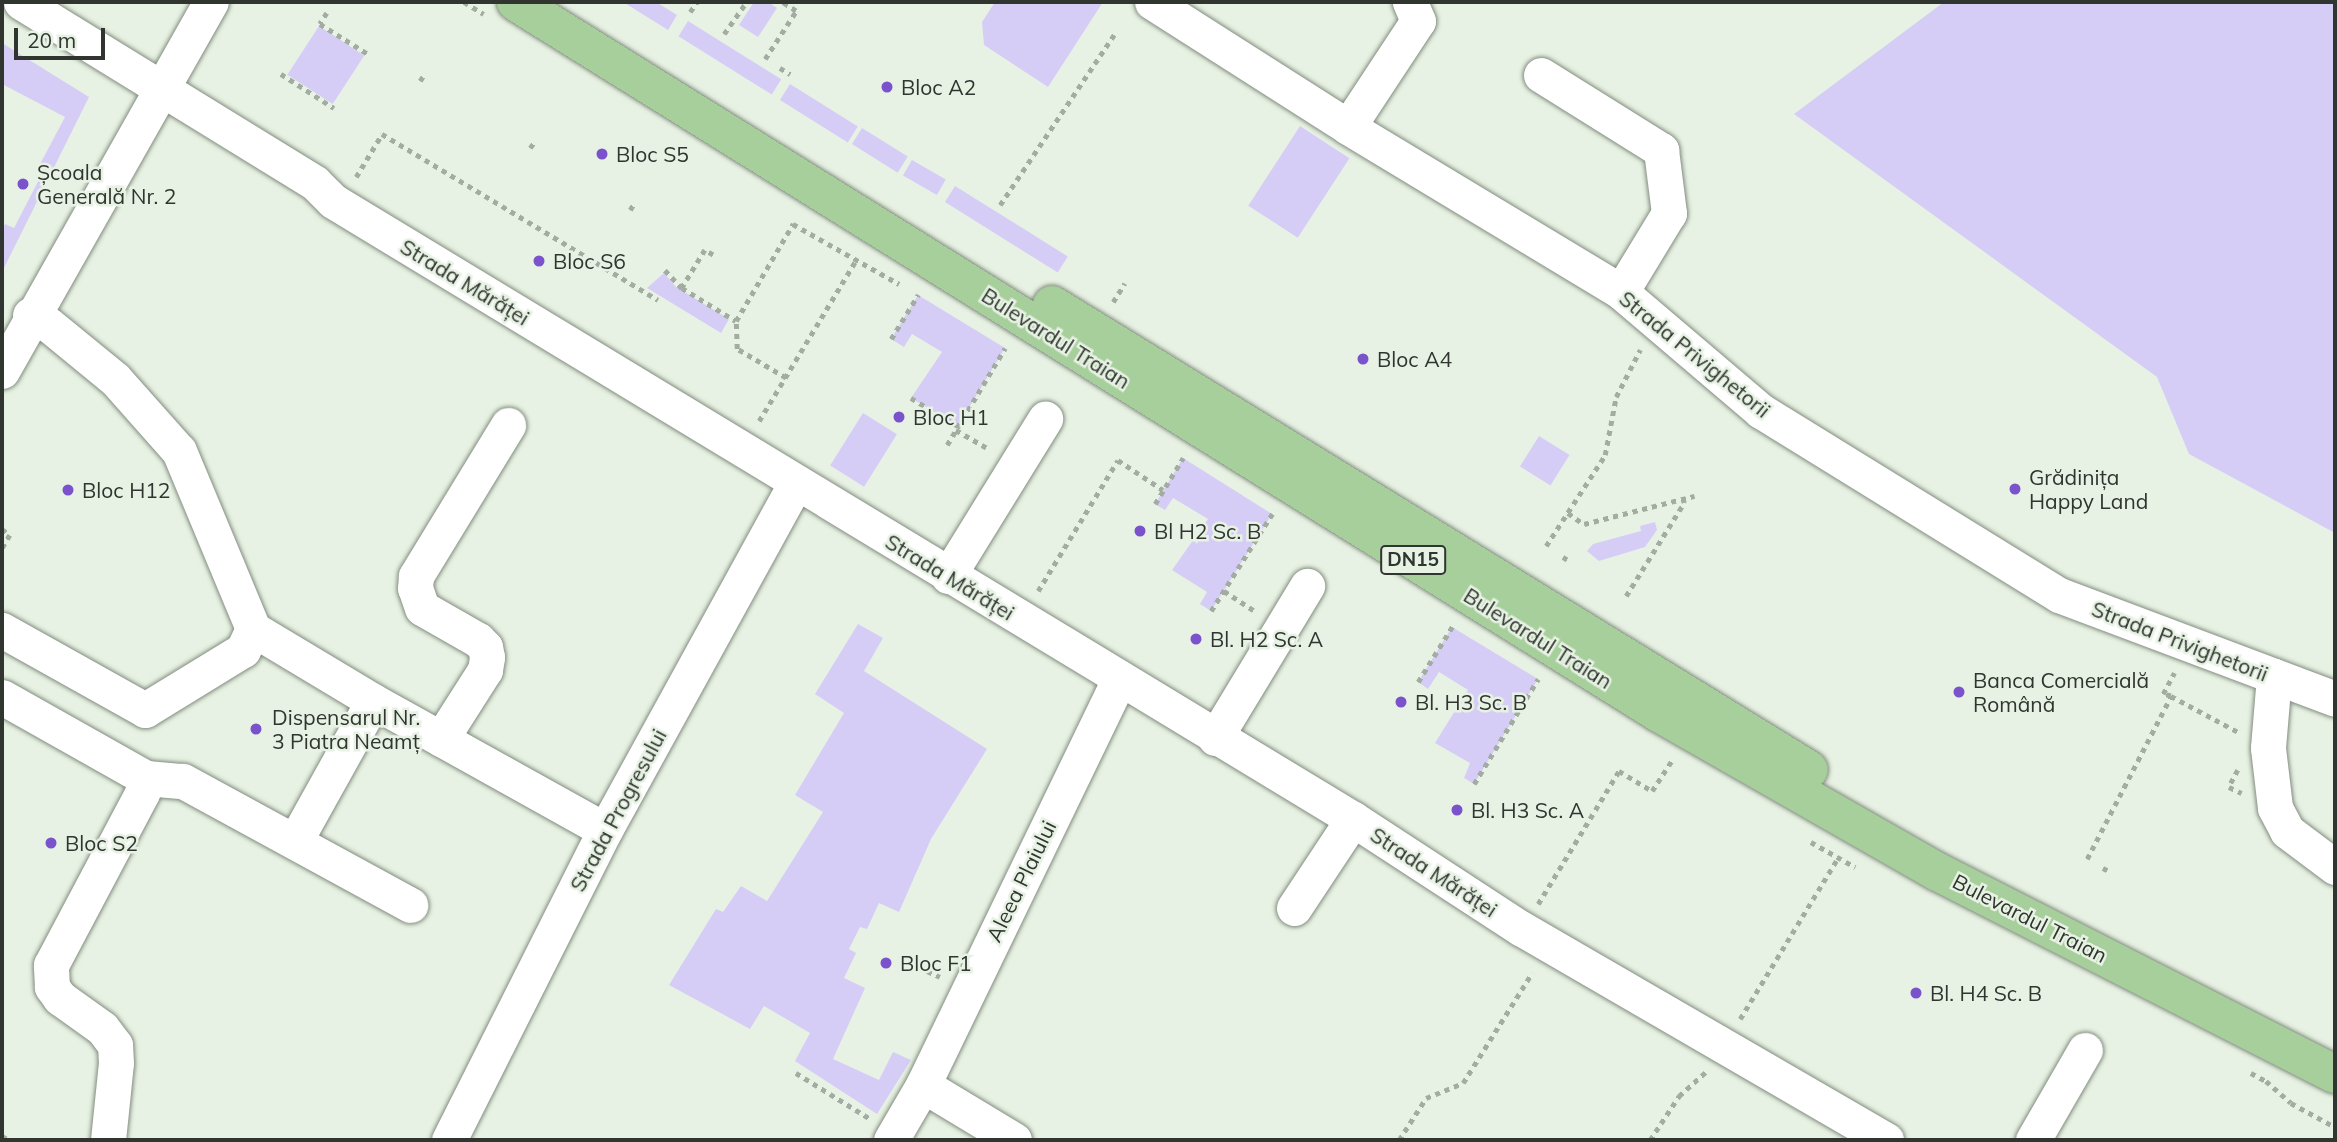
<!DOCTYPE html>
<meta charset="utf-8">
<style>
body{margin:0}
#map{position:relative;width:2337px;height:1142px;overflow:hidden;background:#e7f2e4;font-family:Mulish,sans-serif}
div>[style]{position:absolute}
.green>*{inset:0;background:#d6cdf7;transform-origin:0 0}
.path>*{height:4.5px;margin-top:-2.25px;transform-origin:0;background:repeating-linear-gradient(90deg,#a3aca1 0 5px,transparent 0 10px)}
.roads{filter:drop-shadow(0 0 2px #828c7f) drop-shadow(0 0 2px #828c7f)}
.minor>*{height:35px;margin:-17.5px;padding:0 17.5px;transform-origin:17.5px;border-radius:17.5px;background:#fff}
.major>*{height:38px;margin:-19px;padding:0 19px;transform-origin:19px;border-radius:19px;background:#a7cf9b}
.dots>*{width:19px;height:19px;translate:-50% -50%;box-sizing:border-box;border:4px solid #e7f2e4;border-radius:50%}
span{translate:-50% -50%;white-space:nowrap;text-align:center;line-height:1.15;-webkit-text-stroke:5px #e7f2e4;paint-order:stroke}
.shield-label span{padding:2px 5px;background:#e7f2e4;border:2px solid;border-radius:5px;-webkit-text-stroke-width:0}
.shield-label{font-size:19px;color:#30352f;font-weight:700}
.poi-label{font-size:21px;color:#30352f}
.left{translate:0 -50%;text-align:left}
.street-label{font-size:21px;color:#30352f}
.frame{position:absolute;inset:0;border:4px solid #30352f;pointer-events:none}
.scale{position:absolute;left:14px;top:28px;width:91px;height:32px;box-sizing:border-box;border:4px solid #30352f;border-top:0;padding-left:9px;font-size:21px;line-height:24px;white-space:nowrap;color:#30352f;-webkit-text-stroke:5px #e7f2e4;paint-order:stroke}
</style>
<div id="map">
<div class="green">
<i style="clip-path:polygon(623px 2px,656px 2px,677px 15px,668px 30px)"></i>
<i style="clip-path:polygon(754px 2px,768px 2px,777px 8px,758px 37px,739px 25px)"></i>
<i style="clip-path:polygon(995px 2px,1103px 2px,1048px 87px,984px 45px,982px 22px)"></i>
<i style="clip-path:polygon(1944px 2px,2335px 2px,2335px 533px,2189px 454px,2157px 377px,1794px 114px)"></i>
<i style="left:688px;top:21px;width:110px;height:18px;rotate:32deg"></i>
<i style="left:319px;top:26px;width:54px;height:58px;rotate:33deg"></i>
<i style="clip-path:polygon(2px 43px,89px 97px,2px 272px,2px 230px,5px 224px,14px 228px,44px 170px,39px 166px,65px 117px,2px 84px)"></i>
<i style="left:790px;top:84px;width:80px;height:19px;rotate:32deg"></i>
<i style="left:1300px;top:126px;width:59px;height:95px;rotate:33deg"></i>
<i style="left:862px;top:128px;width:54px;height:19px;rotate:32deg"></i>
<i style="left:912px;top:160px;width:39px;height:18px;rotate:30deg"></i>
<i style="left:955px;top:186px;width:133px;height:19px;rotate:32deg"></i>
<i style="clip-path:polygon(664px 273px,676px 287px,729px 319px,721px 333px,647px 288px)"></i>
<i style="clip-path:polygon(918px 295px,1005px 348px,958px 426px,911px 398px,942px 352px,912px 334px,904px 347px,891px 339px)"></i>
<i style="left:863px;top:413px;width:40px;height:62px;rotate:32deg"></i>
<i style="left:1539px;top:436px;width:36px;height:36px;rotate:32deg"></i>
<i style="clip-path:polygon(1183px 458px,1272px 514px,1211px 611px,1200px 604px,1207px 592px,1172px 570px,1208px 519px,1173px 498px,1165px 510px,1155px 504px)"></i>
<i style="clip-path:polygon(1655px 522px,1657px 530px,1645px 547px,1599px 561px,1587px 551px,1593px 544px,1641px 531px,1640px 526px)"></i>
<i style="clip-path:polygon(858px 624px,883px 638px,864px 671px,987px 749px,931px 839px,899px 912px,879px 903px,867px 929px,860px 927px,849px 949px,856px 953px,844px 978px,865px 988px,833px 1059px,879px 1080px,893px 1052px,911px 1060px,877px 1114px,795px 1061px,810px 1033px,764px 1006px,750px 1029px,669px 985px,716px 909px,723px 912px,741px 886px,767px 901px,823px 812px,795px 795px,844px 713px,815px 694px)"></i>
<i style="clip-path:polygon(1452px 627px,1538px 679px,1474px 784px,1464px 778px,1470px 763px,1435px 743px,1468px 690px,1439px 672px,1428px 689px,1418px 682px)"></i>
</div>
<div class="path">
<i style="left:464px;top:2px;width:23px;rotate:31deg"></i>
<i style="left:690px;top:12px;width:12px;rotate:-55deg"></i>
<i style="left:327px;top:13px;width:13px;rotate:122deg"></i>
<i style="left:320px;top:24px;width:57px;rotate:32deg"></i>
<i style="left:724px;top:34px;width:39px;rotate:-55deg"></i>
<i style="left:765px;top:59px;width:57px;rotate:-57.1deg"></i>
<i style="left:796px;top:11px;width:17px;rotate:-147deg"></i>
<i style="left:780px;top:68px;width:12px;rotate:31deg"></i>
<i style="left:281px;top:74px;width:63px;rotate:32.7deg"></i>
<i style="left:420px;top:81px;width:9px;rotate:-58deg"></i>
<i style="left:530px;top:148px;width:9px;rotate:-54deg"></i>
<i style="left:356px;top:177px;width:50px;rotate:-58.8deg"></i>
<i style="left:382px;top:134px;width:322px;rotate:31deg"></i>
<i style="left:1000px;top:205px;width:205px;rotate:-56.2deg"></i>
<i style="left:630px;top:210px;width:9px;rotate:-58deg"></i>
<i style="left:713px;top:255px;width:9px;rotate:-148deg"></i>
<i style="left:705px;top:250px;width:44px;rotate:121.2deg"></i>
<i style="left:682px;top:288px;width:63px;rotate:31.4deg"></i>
<i style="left:665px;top:270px;width:25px;rotate:47deg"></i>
<i style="left:1113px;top:302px;width:22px;rotate:-58deg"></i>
<i style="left:891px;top:339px;width:52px;rotate:-58.5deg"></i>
<i style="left:786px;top:378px;width:57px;rotate:-149.4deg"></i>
<i style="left:737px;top:349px;width:28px;rotate:-92deg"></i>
<i style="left:736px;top:321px;width:113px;rotate:-59.6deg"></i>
<i style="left:793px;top:224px;width:122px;rotate:29.5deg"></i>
<i style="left:911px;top:398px;width:55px;rotate:30.8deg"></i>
<i style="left:759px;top:421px;width:188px;rotate:-58.9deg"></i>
<i style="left:956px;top:430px;width:39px;rotate:30deg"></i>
<i style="left:947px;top:445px;width:113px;rotate:-59.1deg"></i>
<i style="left:1155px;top:504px;width:54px;rotate:-58.7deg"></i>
<i style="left:1568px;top:513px;width:19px;rotate:35deg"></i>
<i style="left:1584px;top:524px;width:114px;rotate:-14.3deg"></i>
<i style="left:2px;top:529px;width:10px;rotate:37deg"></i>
<i style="left:10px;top:535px;width:16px;rotate:120deg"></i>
<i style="left:1546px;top:546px;width:108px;rotate:-57deg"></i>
<i style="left:1605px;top:455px;width:59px;rotate:-79.3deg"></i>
<i style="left:1616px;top:397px;width:53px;rotate:-62.9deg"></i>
<i style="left:1563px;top:557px;width:9px;rotate:32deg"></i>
<i style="left:1038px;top:591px;width:153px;rotate:-58.6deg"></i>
<i style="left:1118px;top:460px;width:54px;rotate:33.7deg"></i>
<i style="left:1224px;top:591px;width:37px;rotate:33deg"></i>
<i style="left:1626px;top:596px;width:110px;rotate:-58.1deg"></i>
<i style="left:1684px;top:503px;width:4px;rotate:-104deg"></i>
<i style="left:1211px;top:611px;width:115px;rotate:-57.8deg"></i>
<i style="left:1418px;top:682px;width:65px;rotate:-58.3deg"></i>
<i style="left:2171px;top:696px;width:76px;rotate:28.2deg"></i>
<i style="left:2238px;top:770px;width:19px;rotate:118deg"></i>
<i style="left:2229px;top:787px;width:14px;rotate:25deg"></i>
<i style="left:1474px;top:784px;width:123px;rotate:-58.6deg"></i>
<i style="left:1811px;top:842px;width:51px;rotate:29.6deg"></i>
<i style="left:2087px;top:859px;width:183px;rotate:-62.7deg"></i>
<i style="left:2171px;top:696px;width:8px;rotate:-166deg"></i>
<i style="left:2163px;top:694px;width:24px;rotate:-62deg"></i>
<i style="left:2103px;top:868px;width:9px;rotate:27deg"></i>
<i style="left:1538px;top:904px;width:156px;rotate:-58.7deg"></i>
<i style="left:1619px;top:771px;width:39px;rotate:31deg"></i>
<i style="left:1652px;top:791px;width:37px;rotate:-57deg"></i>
<i style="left:918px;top:967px;width:24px;rotate:24deg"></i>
<i style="left:1740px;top:1019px;width:188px;rotate:-58.7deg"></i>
<i style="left:796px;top:1073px;width:86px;rotate:31.7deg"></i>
<i style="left:2251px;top:1073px;width:17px;rotate:28deg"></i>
<i style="left:2266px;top:1081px;width:33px;rotate:41deg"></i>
<i style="left:2291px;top:1103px;width:50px;rotate:28.6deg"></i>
<i style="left:2px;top:1136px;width:8px;rotate:30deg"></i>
<i style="left:1399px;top:1140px;width:50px;rotate:-57.3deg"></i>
<i style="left:1426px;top:1098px;width:40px;rotate:-22deg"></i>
<i style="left:1463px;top:1083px;width:130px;rotate:-57.9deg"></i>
<i style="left:1650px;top:1140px;width:53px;rotate:-56.6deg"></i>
<i style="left:1679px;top:1096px;width:38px;rotate:-42deg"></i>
</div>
<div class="roads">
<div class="minor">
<i style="left:21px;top:2px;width:345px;rotate:31.6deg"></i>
<i style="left:315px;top:183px;width:25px;rotate:45deg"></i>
<i style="left:333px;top:201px;width:1193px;rotate:31.21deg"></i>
<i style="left:1353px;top:819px;width:202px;rotate:33.1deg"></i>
<i style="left:1522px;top:929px;width:421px;rotate:30.1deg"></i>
<i style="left:1152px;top:2px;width:232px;rotate:32.5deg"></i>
<i style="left:1348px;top:127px;width:319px;rotate:31.1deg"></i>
<i style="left:1621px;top:292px;width:184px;rotate:40.4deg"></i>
<i style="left:1761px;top:411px;width:350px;rotate:31.7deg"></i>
<i style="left:2059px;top:595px;width:295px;rotate:20.6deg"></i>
<i style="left:1541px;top:75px;width:142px;rotate:32deg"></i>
<i style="left:1661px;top:150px;width:64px;rotate:82.8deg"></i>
<i style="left:1669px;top:213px;width:92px;rotate:121.3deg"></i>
<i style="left:1348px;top:127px;width:127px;rotate:-56.6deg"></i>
<i style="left:1418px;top:21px;width:21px;rotate:-113deg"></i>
<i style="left:30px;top:315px;width:21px;rotate:28deg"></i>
<i style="left:49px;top:325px;width:85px;rotate:39.3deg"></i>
<i style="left:115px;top:379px;width:96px;rotate:48.4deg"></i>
<i style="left:179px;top:451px;width:193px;rotate:67.4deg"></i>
<i style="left:253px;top:629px;width:140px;rotate:31deg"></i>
<i style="left:373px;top:701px;width:160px;rotate:119.1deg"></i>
<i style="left:2px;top:371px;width:424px;rotate:-60.5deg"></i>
<i style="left:948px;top:576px;width:185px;rotate:-58.3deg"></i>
<i style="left:2px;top:630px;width:164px;rotate:29.2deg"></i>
<i style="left:145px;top:710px;width:115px;rotate:-31.5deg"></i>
<i style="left:243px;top:650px;width:23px;rotate:-65deg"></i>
<i style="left:2274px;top:676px;width:72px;rotate:94.8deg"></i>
<i style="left:2268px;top:748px;width:60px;rotate:83.3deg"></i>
<i style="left:2275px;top:808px;width:26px;rotate:62deg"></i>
<i style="left:2287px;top:831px;width:60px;rotate:36.9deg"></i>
<i style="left:2px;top:697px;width:165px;rotate:29.4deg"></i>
<i style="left:146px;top:778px;width:37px;rotate:5deg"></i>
<i style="left:183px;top:781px;width:259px;rotate:28.6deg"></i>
<i style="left:373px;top:701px;width:265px;rotate:29.1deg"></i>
<i style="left:1215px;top:738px;width:178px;rotate:-58.8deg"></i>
<i style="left:441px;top:739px;width:82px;rotate:-57.5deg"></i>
<i style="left:485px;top:670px;width:13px;rotate:-81deg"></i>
<i style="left:487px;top:657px;width:10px;rotate:-101deg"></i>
<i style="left:485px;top:647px;width:10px;rotate:-135deg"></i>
<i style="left:478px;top:640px;width:64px;rotate:-150.3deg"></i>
<i style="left:422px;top:608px;width:21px;rotate:-109deg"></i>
<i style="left:415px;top:588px;width:12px;rotate:-85deg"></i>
<i style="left:416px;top:576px;width:177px;rotate:-58.6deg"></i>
<i style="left:1294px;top:908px;width:107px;rotate:-56.5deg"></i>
<i style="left:108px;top:1140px;width:77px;rotate:-84.1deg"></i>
<i style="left:116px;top:1063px;width:18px;rotate:-93deg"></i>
<i style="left:115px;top:1045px;width:21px;rotate:-127deg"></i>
<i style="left:102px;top:1028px;width:52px;rotate:-144.5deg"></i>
<i style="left:60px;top:998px;width:14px;rotate:-126deg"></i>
<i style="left:52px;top:987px;width:22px;rotate:-93deg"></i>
<i style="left:51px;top:965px;width:195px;rotate:-62.1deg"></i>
<i style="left:142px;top:793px;width:16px;rotate:-75deg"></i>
<i style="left:449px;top:1140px;width:347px;rotate:-63.3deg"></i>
<i style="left:605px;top:830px;width:395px;rotate:-61.2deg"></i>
<i style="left:891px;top:1140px;width:64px;rotate:-59.8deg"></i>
<i style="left:1014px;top:1140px;width:106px;rotate:-148.9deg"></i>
<i style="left:923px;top:1085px;width:452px;rotate:-64.2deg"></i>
<i style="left:2033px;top:1140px;width:104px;rotate:-60deg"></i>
</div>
<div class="major">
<i style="left:516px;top:2px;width:1346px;rotate:31.88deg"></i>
<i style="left:1659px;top:713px;width:321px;rotate:29.7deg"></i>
<i style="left:1938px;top:872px;width:445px;rotate:27deg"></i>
<i style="left:1052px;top:305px;width:888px;rotate:31.56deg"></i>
</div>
</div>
<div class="dots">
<i style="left:887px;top:87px;background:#7a52cc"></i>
<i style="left:602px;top:154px;background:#7a52cc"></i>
<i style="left:23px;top:184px;background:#7a52cc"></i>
<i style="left:539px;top:261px;background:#7a52cc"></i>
<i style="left:1363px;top:359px;background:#7a52cc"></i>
<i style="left:899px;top:417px;background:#7a52cc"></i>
<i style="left:2015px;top:489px;background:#7a52cc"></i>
<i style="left:68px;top:490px;background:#7a52cc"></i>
<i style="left:1140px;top:531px;background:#7a52cc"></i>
<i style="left:1196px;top:639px;background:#7a52cc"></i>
<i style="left:1959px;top:692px;background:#7a52cc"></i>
<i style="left:1401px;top:702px;background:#7a52cc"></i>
<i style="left:256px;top:729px;background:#7a52cc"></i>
<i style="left:1457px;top:810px;background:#7a52cc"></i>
<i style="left:51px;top:843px;background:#7a52cc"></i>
<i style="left:886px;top:963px;background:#7a52cc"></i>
<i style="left:1916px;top:993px;background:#7a52cc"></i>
</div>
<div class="shield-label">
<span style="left:1413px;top:560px">DN15</span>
</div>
<div class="poi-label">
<span class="left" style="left:901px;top:87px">Bloc A2</span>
<span class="left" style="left:616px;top:154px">Bloc S5</span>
<span class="left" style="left:37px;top:184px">Școala<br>Generală Nr. 2</span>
<span class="left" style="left:553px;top:261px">Bloc S6</span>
<span class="left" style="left:1377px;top:359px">Bloc A4</span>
<span class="left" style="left:913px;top:417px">Bloc H1</span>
<span class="left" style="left:2029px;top:489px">Grădinița<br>Happy Land</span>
<span class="left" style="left:82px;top:490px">Bloc H12</span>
<span class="left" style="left:1154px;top:531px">Bl H2 Sc. B</span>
<span class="left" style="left:1210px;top:639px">Bl. H2 Sc. A</span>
<span class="left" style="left:1973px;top:692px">Banca Comercială<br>Română</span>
<span class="left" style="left:1415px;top:702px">Bl. H3 Sc. B</span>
<span class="left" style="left:272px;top:729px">Dispensarul Nr.<br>3 Piatra Neamț</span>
<span class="left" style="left:1471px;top:810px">Bl. H3 Sc. A</span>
<span class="left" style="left:65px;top:843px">Bloc S2</span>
<span class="left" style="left:900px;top:963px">Bloc F1</span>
<span class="left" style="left:1930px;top:993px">Bl. H4 Sc. B</span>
</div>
<div class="street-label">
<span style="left:465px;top:282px;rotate:31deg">Strada Mărăței</span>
<span style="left:1056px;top:338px;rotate:32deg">Bulevardul Traian</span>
<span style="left:1695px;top:354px;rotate:39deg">Strada Privighetorii</span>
<span style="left:950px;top:577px;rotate:31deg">Strada Mărăței</span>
<span style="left:1538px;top:638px;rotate:32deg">Bulevardul Traian</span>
<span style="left:2180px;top:641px;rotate:21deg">Strada Privighetorii</span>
<span style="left:618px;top:810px;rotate:-62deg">Strada Progresului</span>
<span style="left:1434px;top:872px;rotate:33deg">Strada Mărăței</span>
<span style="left:1021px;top:881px;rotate:-64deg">Aleea Plaiului</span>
<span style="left:2030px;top:918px;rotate:27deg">Bulevardul Traian</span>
</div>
<div class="frame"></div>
<div class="scale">20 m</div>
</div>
